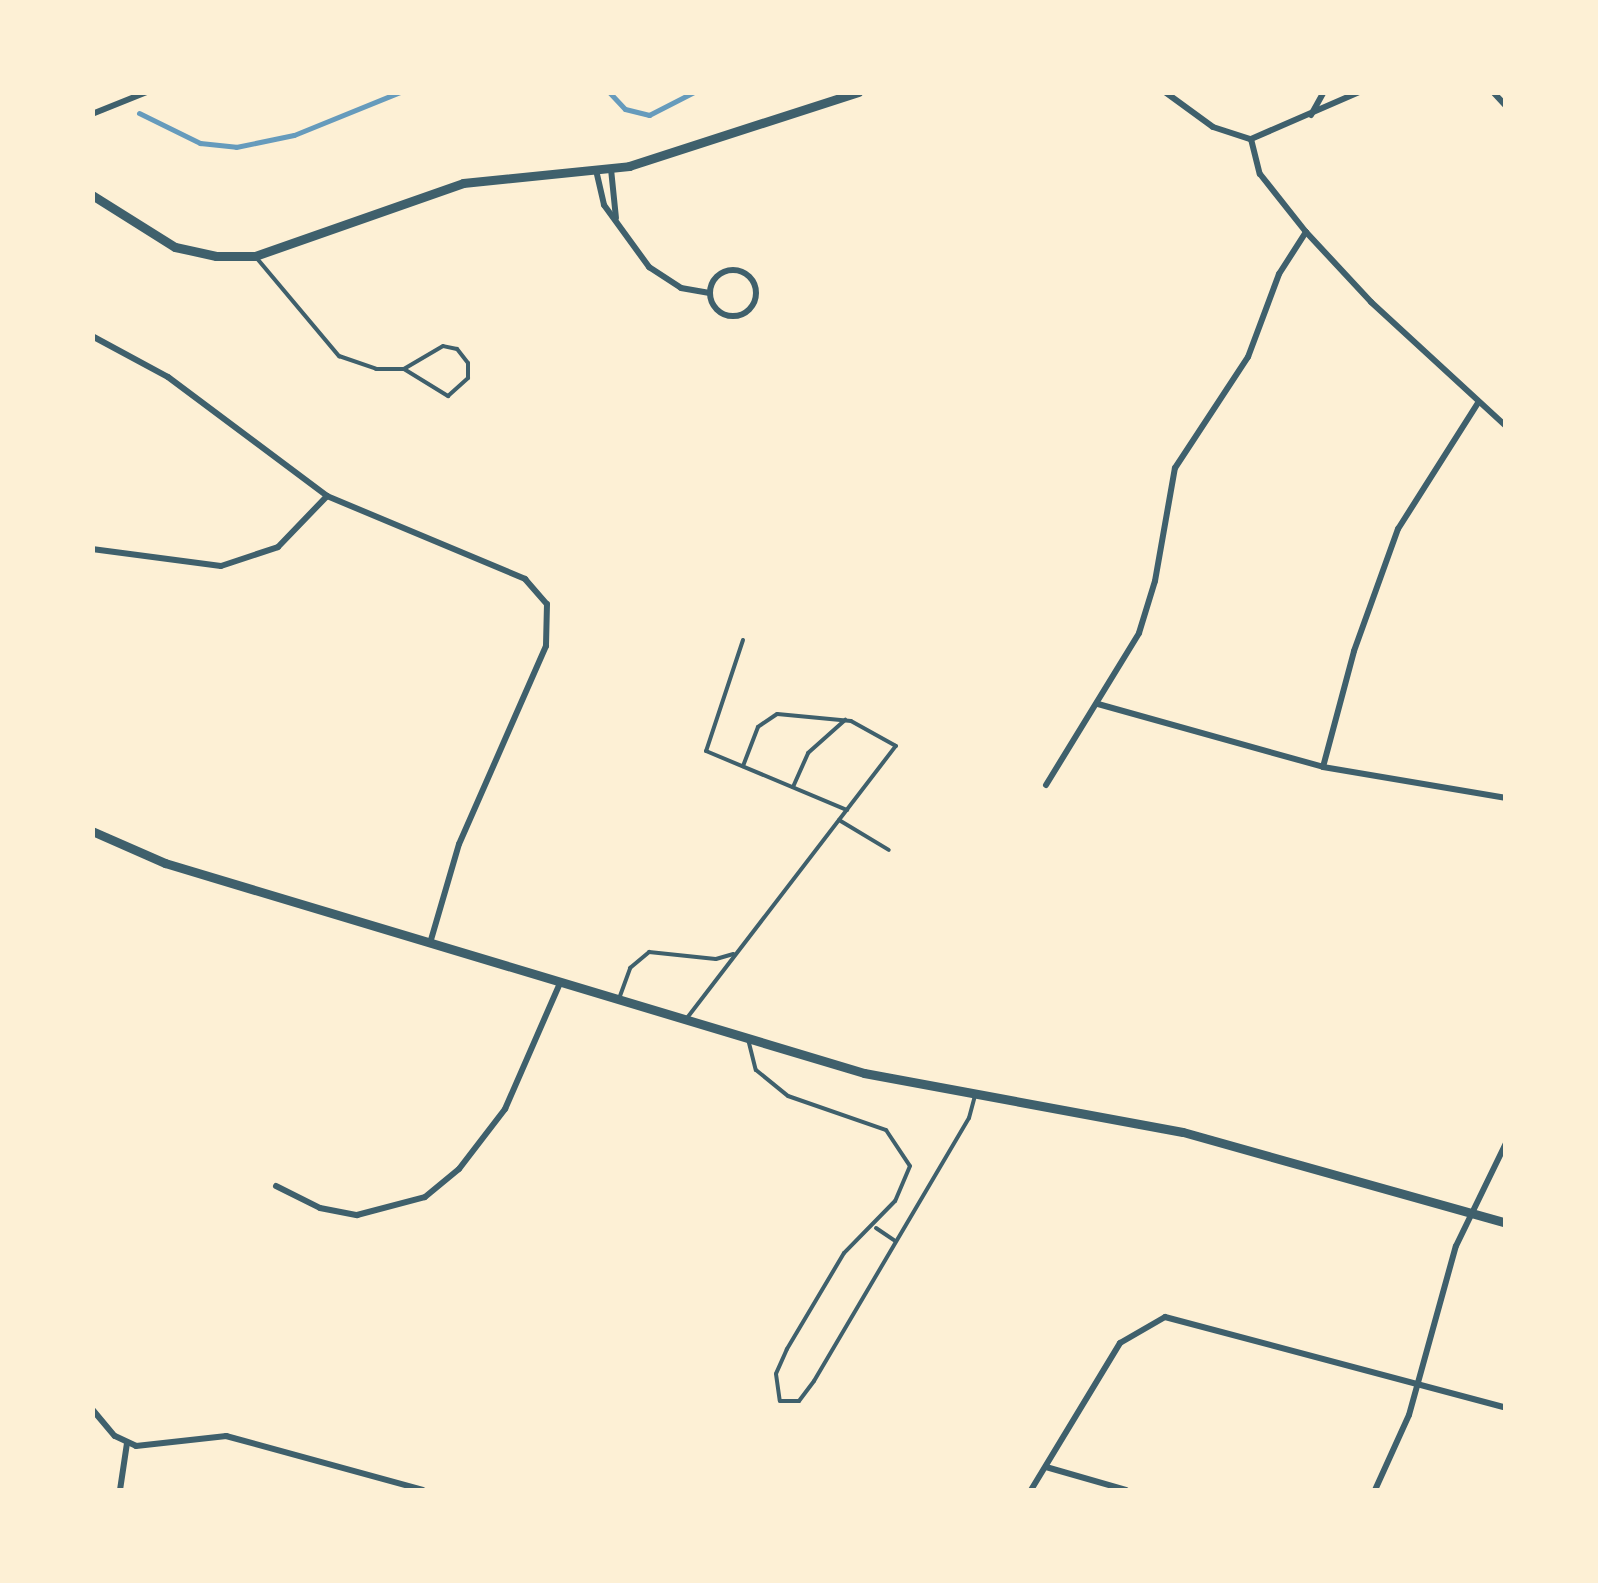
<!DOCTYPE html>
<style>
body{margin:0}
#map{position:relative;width:1598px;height:1583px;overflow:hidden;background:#fdf0d5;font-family:"Noto Sans",sans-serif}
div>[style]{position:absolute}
.stream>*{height:5px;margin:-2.5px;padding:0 2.5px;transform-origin:2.5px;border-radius:2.5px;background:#669bbc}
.service>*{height:4px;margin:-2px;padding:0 2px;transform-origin:2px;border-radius:2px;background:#3f606c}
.minor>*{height:6px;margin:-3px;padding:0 3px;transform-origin:3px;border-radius:3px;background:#3f606c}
.minor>.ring{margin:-3px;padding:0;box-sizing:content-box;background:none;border:6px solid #3f606c;border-radius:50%}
.tertiary>*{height:9px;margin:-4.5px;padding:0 4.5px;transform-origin:4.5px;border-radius:4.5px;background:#3f606c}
span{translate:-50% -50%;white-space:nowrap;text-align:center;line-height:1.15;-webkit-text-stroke:10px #fdf0d5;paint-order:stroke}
.frame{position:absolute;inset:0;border:95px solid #fdf0d5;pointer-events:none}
</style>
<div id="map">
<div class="stream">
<i style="left:609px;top:92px;width:23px;rotate:47deg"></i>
<i style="left:625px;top:109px;width:25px;rotate:14deg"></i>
<i style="left:649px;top:115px;width:51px;rotate:-27.1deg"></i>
<i style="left:139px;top:113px;width:68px;rotate:26.2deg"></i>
<i style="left:200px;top:143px;width:36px;rotate:6deg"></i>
<i style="left:236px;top:147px;width:59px;rotate:-11.7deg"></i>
<i style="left:294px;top:135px;width:114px;rotate:-22.1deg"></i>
</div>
<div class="service">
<i style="left:255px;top:256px;width:131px;rotate:50deg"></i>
<i style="left:339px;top:356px;width:39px;rotate:19deg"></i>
<i style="left:376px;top:369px;width:28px"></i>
<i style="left:404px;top:369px;width:52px;rotate:31.5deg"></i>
<i style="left:448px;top:396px;width:27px;rotate:-42deg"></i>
<i style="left:468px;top:378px;width:15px;rotate:-90deg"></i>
<i style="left:468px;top:363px;width:18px;rotate:-128deg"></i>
<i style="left:457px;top:349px;width:14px;rotate:-168deg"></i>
<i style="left:443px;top:346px;width:45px;rotate:149.5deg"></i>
<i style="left:743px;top:640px;width:117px;rotate:108.4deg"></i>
<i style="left:706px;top:751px;width:153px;rotate:22.7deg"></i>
<i style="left:793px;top:787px;width:37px;rotate:-66deg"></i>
<i style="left:808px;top:753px;width:50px;rotate:-41.7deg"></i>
<i style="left:839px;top:820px;width:58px;rotate:31deg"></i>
<i style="left:620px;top:996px;width:30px;rotate:-70deg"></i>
<i style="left:630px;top:968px;width:25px;rotate:-40deg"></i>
<i style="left:649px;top:952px;width:67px;rotate:6deg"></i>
<i style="left:716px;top:959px;width:18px;rotate:-16deg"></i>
<i style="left:687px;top:1018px;width:343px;rotate:-52.5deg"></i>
<i style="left:896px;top:746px;width:51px;rotate:-150.9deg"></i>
<i style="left:851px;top:721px;width:74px;rotate:-174.6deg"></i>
<i style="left:777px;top:714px;width:23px;rotate:146deg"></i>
<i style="left:758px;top:727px;width:42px;rotate:111deg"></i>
<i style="left:748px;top:1039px;width:32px;rotate:76deg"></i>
<i style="left:756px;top:1070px;width:41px;rotate:39.1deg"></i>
<i style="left:788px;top:1096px;width:104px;rotate:19.1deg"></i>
<i style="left:886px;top:1130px;width:43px;rotate:56.3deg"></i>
<i style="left:910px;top:1166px;width:38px;rotate:113deg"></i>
<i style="left:895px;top:1201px;width:73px;rotate:134.4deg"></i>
<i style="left:844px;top:1253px;width:112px;rotate:120.7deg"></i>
<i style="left:787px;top:1349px;width:27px;rotate:114deg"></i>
<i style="left:776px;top:1374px;width:27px;rotate:82deg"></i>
<i style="left:780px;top:1401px;width:19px"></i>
<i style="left:799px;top:1401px;width:25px;rotate:-53deg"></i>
<i style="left:814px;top:1381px;width:305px;rotate:-59.5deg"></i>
<i style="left:969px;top:1118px;width:24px;rotate:-75deg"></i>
<i style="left:876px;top:1228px;width:23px;rotate:34deg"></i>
</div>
<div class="minor">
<i style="left:1165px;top:92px;width:59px;rotate:36.1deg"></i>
<i style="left:1213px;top:127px;width:40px;rotate:18deg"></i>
<i style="left:1251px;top:139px;width:118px;rotate:-23.5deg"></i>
<i style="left:1493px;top:92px;width:19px;rotate:47deg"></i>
<i style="left:92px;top:114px;width:59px;rotate:-21.8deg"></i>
<i style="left:1311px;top:115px;width:26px;rotate:-61deg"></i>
<i style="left:1251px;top:139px;width:36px;rotate:76deg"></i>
<i style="left:1260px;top:174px;width:74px;rotate:51.6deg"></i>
<i style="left:1306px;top:232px;width:96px;rotate:47.1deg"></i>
<i style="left:1371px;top:302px;width:183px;rotate:42.6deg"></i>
<i style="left:611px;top:169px;width:49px;rotate:84.2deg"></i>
<i style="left:596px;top:170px;width:36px;rotate:77deg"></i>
<i style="left:604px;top:205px;width:77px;rotate:54deg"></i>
<i style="left:649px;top:267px;width:38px;rotate:33deg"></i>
<i style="left:681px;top:288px;width:29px;rotate:10deg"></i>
<i class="ring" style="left:710px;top:270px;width:40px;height:40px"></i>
<i style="left:92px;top:336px;width:86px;rotate:28.3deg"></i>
<i style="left:168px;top:377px;width:199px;rotate:36.8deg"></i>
<i style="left:327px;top:496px;width:215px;rotate:22.7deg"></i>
<i style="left:525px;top:579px;width:33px;rotate:49deg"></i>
<i style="left:547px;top:604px;width:42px;rotate:91.4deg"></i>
<i style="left:546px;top:646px;width:216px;rotate:113.7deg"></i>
<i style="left:459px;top:844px;width:103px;rotate:106.3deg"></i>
<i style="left:92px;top:549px;width:130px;rotate:7.5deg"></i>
<i style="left:221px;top:566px;width:60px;rotate:-18.4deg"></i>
<i style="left:278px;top:547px;width:71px;rotate:-46.1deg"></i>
<i style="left:1098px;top:704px;width:234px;rotate:15.6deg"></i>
<i style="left:1323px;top:767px;width:186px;rotate:9.6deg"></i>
<i style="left:1323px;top:767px;width:120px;rotate:-75deg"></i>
<i style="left:1354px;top:651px;width:130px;rotate:-70.2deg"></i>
<i style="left:1398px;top:529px;width:149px;rotate:-57.6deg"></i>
<i style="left:1046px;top:785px;width:178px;rotate:-58.5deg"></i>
<i style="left:1139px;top:633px;width:54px;rotate:-72.9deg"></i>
<i style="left:1155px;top:581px;width:115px;rotate:-80deg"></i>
<i style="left:1175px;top:468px;width:133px;rotate:-56.7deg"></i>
<i style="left:1248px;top:357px;width:89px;rotate:-69.5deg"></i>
<i style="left:1279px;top:274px;width:50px;rotate:-57.3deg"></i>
<i style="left:276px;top:1186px;width:49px;rotate:26.6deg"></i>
<i style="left:320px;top:1208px;width:38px;rotate:11deg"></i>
<i style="left:357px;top:1215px;width:70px;rotate:-14.8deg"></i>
<i style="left:425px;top:1197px;width:44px;rotate:-39.5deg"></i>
<i style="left:459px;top:1169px;width:76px;rotate:-52.5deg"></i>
<i style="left:505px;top:1109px;width:137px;rotate:-66.4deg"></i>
<i style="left:92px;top:1409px;width:35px;rotate:50deg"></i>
<i style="left:115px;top:1436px;width:23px;rotate:25deg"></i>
<i style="left:136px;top:1446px;width:91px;rotate:-6.3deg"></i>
<i style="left:226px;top:1436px;width:204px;rotate:15.3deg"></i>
<i style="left:1046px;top:1467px;width:83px;rotate:16deg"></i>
<i style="left:120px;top:1490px;width:48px;rotate:-81.5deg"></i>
<i style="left:1031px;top:1490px;width:172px;rotate:-58.8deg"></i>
<i style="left:1120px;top:1343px;width:52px;rotate:-30deg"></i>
<i style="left:1165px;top:1317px;width:353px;rotate:14.9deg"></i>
<i style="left:1375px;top:1490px;width:82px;rotate:-65.6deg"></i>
<i style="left:1409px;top:1415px;width:175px;rotate:-74.5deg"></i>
<i style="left:1456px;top:1246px;width:114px;rotate:-64.1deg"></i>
</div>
<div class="tertiary">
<i style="left:92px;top:195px;width:98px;rotate:32.1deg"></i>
<i style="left:175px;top:247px;width:42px;rotate:12.4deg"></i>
<i style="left:216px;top:256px;width:39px"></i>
<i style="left:255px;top:256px;width:220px;rotate:-19.3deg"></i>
<i style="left:463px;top:183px;width:167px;rotate:-5.8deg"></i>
<i style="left:629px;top:166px;width:241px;rotate:-17.9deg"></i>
<i style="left:92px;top:831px;width:80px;rotate:23.7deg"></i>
<i style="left:165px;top:863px;width:730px;rotate:16.72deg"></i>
<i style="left:864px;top:1073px;width:324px;rotate:10.5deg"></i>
<i style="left:1183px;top:1132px;width:336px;rotate:15.7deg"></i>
</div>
<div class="frame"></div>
</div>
